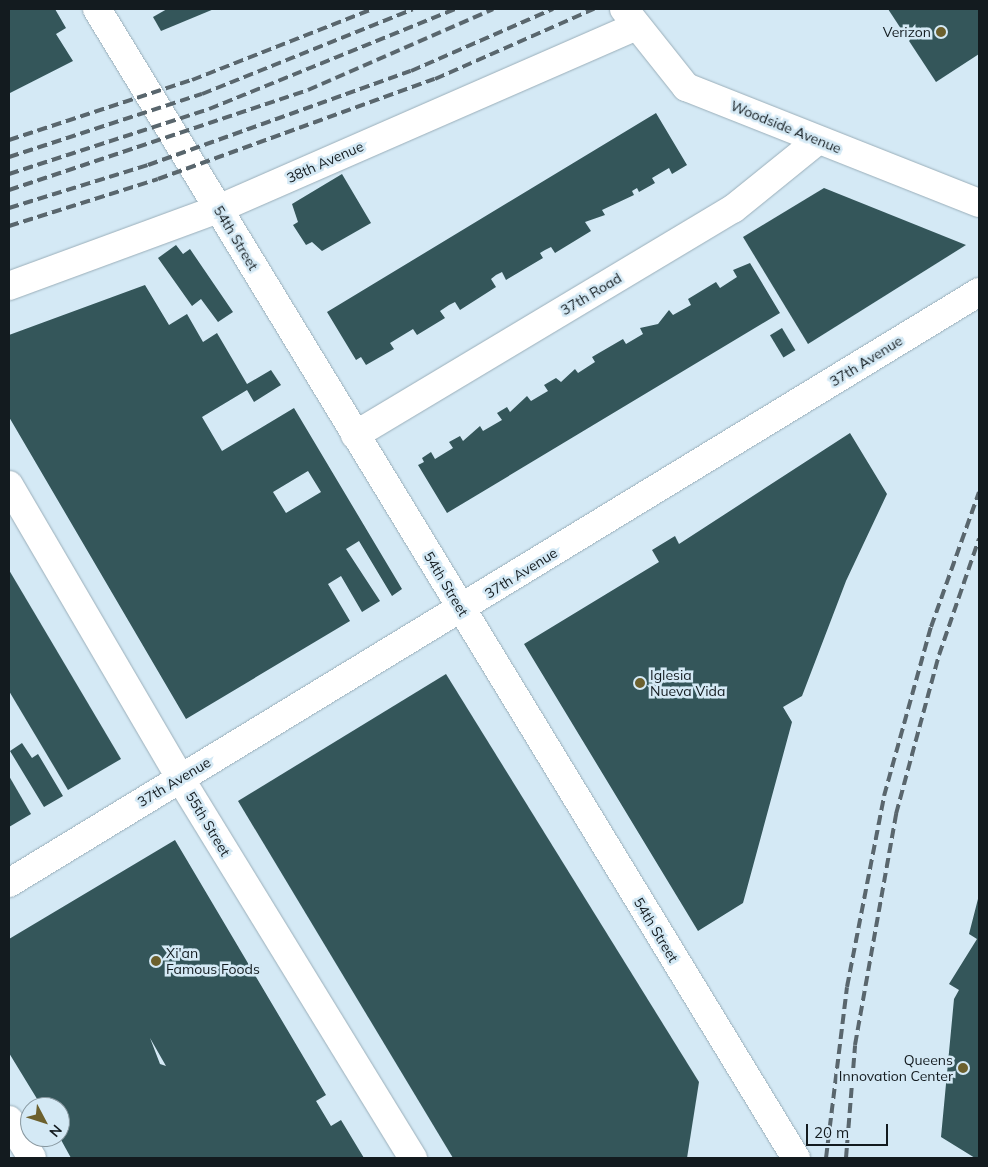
<!DOCTYPE html>
<style>
body{margin:0}
#map{position:relative;width:988px;height:1167px;overflow:hidden;background:#d4e9f5;font-family:Mulish,sans-serif}
div>[style]{position:absolute}
.building>*{inset:0;background:#34565a;transform-origin:0 0}
.roads{filter:drop-shadow(0 0 1px #9aaeb9) drop-shadow(0 0 1px #9aaeb9)}
.street>*{height:28px;margin:-14px;padding:0 14px;transform-origin:14px;border-radius:14px;background:#fff}
.secondary>*{height:28px;margin:-14px;padding:0 14px;transform-origin:14px;border-radius:14px;background:#fff}
.rail>*{height:4px;margin-top:-2px;transform-origin:0;background:repeating-linear-gradient(90deg,#59666d 0 10px,transparent 0 15px)}
.dots>*{width:14px;height:14px;translate:-50% -50%;box-sizing:border-box;border:2px solid #d4e9f5;border-radius:50%}
span{translate:-50% -50%;white-space:nowrap;text-align:center;line-height:1.15;-webkit-text-stroke:5px #d4e9f5;paint-order:stroke}
.poi-label{font-size:14px;color:#131b1f}
.right{translate:-100% -50%;text-align:right}
.left{translate:0 -50%;text-align:left}
.street-label{font-size:14px;color:#131b1f}
.frame{position:absolute;inset:0;border:10px solid #131b1f;pointer-events:none}
.north{position:absolute;left:20px;top:1097px;width:50px;height:50px;box-sizing:border-box;background:#d4e9f5;border:1px solid #87979f;border-radius:50%;rotate:130deg;font-size:14px;font-weight:700;line-height:20px;text-align:center;color:#131b1f}
.north::after{content:'';display:block;margin:auto;width:18px;height:22px;background:#6c602d;clip-path:polygon(50% 0,100% 100%,50% 72%,0 100%)}
.scale{position:absolute;left:806px;top:1124px;width:82px;height:22px;box-sizing:border-box;border:2px solid #131b1f;border-top:0;padding-left:6px;font-size:15px;line-height:18px;white-space:nowrap;color:#131b1f;-webkit-text-stroke:4px #d4e9f5;paint-order:stroke}
</style>
<div id="map">
<div class="building">
<i style="clip-path:polygon(9px 9px,55px 9px,66px 28px,56px 34px,73px 61px,10px 93px)"></i>
<i style="clip-path:polygon(167px 9px,214px 9px,161px 31px,153px 17px)"></i>
<i style="clip-path:polygon(888px 9px,979px 9px,979px 54px,936px 82px)"></i>
<i style="clip-path:polygon(656px 113px,687px 165px,672px 174px,669px 168px,652px 178px,655px 183px,639px 192px,637px 188px,632px 191px,634px 195px,602px 210px,605px 215px,585px 222px,591px 231px,555px 253px,551px 247px,545px 250px,540px 253px,543px 258px,506px 280px,502px 272px,496px 275px,491px 279px,496px 287px,460px 310px,455px 302px,449px 305px,440px 311px,445px 318px,417px 335px,413px 329px,390px 343px,394px 349px,366px 365px,361px 357px,356px 360px,327px 312px)"></i>
<i style="clip-path:polygon(342px 174px,371px 223px,322px 251px,312px 242px,306px 245px,293px 225px,298px 222px,292px 204px)"></i>
<i style="clip-path:polygon(824px 188px,966px 245px,808px 344px,743px 237px)"></i>
<i style="clip-path:polygon(176px 245px,183px 254px,190px 249px,233px 312px,218px 322px,201px 299px,192px 306px,158px 258px)"></i>
<i style="clip-path:polygon(750px 263px,780px 313px,447px 513px,418px 465px,424px 462px,422px 458px,431px 452px,435px 459px,453px 448px,449px 442px,460px 436px,463px 441px,480px 426px,483px 431px,502px 420px,497px 413px,507px 407px,510px 412px,527px 396px,531px 401px,548px 391px,544px 385px,556px 378px,561px 382px,575px 369px,578px 373px,595px 362px,592px 357px,623px 339px,626px 344px,643px 334px,640px 328px,658px 324px,669px 310px,673px 315px,691px 305px,688px 299px,716px 282px,720px 288px,737px 277px,733px 270px)"></i>
<i style="clip-path:polygon(evenodd,145px 285px,169px 325px,187px 314px,203px 342px,217px 333px,247px 384px,271px 370px,281px 385px,254px 402px,247px 390px,202px 417px,222px 451px,294px 408px,402px 589px,392px 596px,359px 541px,346px 549px,380px 601px,362px 612px,341px 576px,328px 584px,350px 621px,186px 719px,9px 417px,9px 335px,145px 285px,308px 471px,321px 492px,286px 513px,273px 492px,308px 471px)"></i>
<i style="left:782px;top:328px;width:26px;height:14px;rotate:59deg"></i>
<i style="clip-path:polygon(850px 433px,887px 494px,846px 581px,802px 696px,783px 707px,792px 722px,743px 903px,698px 931px,524px 644px,659px 562px,652px 550px,675px 536px,679px 544px)"></i>
<i style="clip-path:polygon(9px 570px,121px 759px,68px 790px,9px 691px)"></i>
<i style="clip-path:polygon(446px 674px,699px 1082px,687px 1158px,453px 1158px,238px 801px)"></i>
<i style="clip-path:polygon(22px 743px,32px 758px,38px 754px,63px 796px,44px 807px,10px 751px)"></i>
<i style="clip-path:polygon(9px 776px,31px 814px,9px 827px)"></i>
<i style="clip-path:polygon(evenodd,175px 840px,326px 1095px,316px 1101px,331px 1126px,341px 1120px,364px 1158px,71px 1158px,60px 1138px,60px 1107px,42px 1107px,9px 1053px,9px 939px,175px 840px,150px 1038px,166px 1066px,160px 1064px,150px 1038px)"></i>
<i style="clip-path:polygon(979px 895px,979px 1158px,975px 1158px,941px 1137px,954px 999px,959px 990px,949px 984px,977px 939px,969px 934px)"></i>
</div>
<div class="roads">
<div class="street">
<i style="left:97px;top:9px;width:1345px;rotate:58.69deg"></i>
<i style="left:9px;top:286px;width:223px;rotate:-20.2deg"></i>
<i style="left:218px;top:209px;width:457px;rotate:-23.6deg"></i>
<i style="left:355px;top:435px;width:440px;rotate:-30.9deg"></i>
<i style="left:733px;top:209px;width:108px;rotate:-39deg"></i>
<i style="left:9px;top:485px;width:339px;rotate:59.7deg"></i>
<i style="left:180px;top:778px;width:446px;rotate:58.5deg"></i>
<i style="left:9px;top:883px;width:1136px;rotate:-31.35deg"></i>
<i style="left:9px;top:1120px;width:44px;rotate:58.8deg"></i>
</div>
<div class="secondary">
<i style="left:624px;top:9px;width:100px;rotate:51.5deg"></i>
<i style="left:686px;top:87px;width:315px;rotate:21.6deg"></i>
</div>
</div>
<div class="rail">
<i style="left:9px;top:140px;width:193px;rotate:-18.2deg"></i>
<i style="left:192px;top:80px;width:193px;rotate:-21.5deg"></i>
<i style="left:9px;top:157px;width:203px;rotate:-18.1deg"></i>
<i style="left:202px;top:94px;width:227px;rotate:-21.9deg"></i>
<i style="left:9px;top:174px;width:210px;rotate:-18deg"></i>
<i style="left:209px;top:109px;width:266px;rotate:-22.1deg"></i>
<i style="left:9px;top:190px;width:315px;rotate:-18.5deg"></i>
<i style="left:308px;top:90px;width:202px;rotate:-23.6deg"></i>
<i style="left:9px;top:208px;width:145px;rotate:-17.2deg"></i>
<i style="left:148px;top:165px;width:279px;rotate:-19.7deg"></i>
<i style="left:411px;top:71px;width:155px;rotate:-23.6deg"></i>
<i style="left:9px;top:226px;width:156px;rotate:-17.5deg"></i>
<i style="left:158px;top:179px;width:294px;rotate:-19.9deg"></i>
<i style="left:435px;top:79px;width:174px;rotate:-23.8deg"></i>
<i style="left:826px;top:1158px;width:172px;rotate:-83deg"></i>
<i style="left:847px;top:987px;width:195px;rotate:-79deg"></i>
<i style="left:884px;top:796px;width:175px;rotate:-74.5deg"></i>
<i style="left:931px;top:627px;width:143px;rotate:-70.4deg"></i>
<i style="left:846px;top:1158px;width:113px;rotate:-85.4deg"></i>
<i style="left:855px;top:1045px;width:235px;rotate:-79.9deg"></i>
<i style="left:896px;top:814px;width:165px;rotate:-74.9deg"></i>
<i style="left:939px;top:655px;width:123px;rotate:-71deg"></i>
</div>
<div class="dots">
<i style="left:941px;top:32px;background:#6c602d"></i>
<i style="left:640px;top:683px;background:#6c602d"></i>
<i style="left:156px;top:961px;background:#6c602d"></i>
<i style="left:963px;top:1068px;background:#6c602d"></i>
</div>
<div class="poi-label">
<span class="right" style="left:931px;top:32px">Verizon</span>
<span class="left" style="left:650px;top:683px">Iglesia<br>Nueva Vida</span>
<span class="left" style="left:166px;top:961px">Xi'an<br>Famous Foods</span>
<span class="right" style="left:953px;top:1068px">Queens<br>Innovation Center</span>
</div>
<div class="street-label">
<span style="left:786px;top:127px;rotate:22deg">Woodside Avenue</span>
<span style="left:325px;top:162px;rotate:-24deg">38th Avenue</span>
<span style="left:236px;top:238px;rotate:59deg">54th Street</span>
<span style="left:591px;top:294px;rotate:-31deg">37th Road</span>
<span style="left:866px;top:361px;rotate:-32deg">37th Avenue</span>
<span style="left:521px;top:573px;rotate:-32deg">37th Avenue</span>
<span style="left:446px;top:584px;rotate:59deg">54th Street</span>
<span style="left:174px;top:782px;rotate:-31deg">37th Avenue</span>
<span style="left:208px;top:824px;rotate:59deg">55th Street</span>
<span style="left:656px;top:930px;rotate:59deg">54th Street</span>
</div>
<div class="frame"></div>
<div class="north">N</div>
<div class="scale">20 m</div>
</div>
